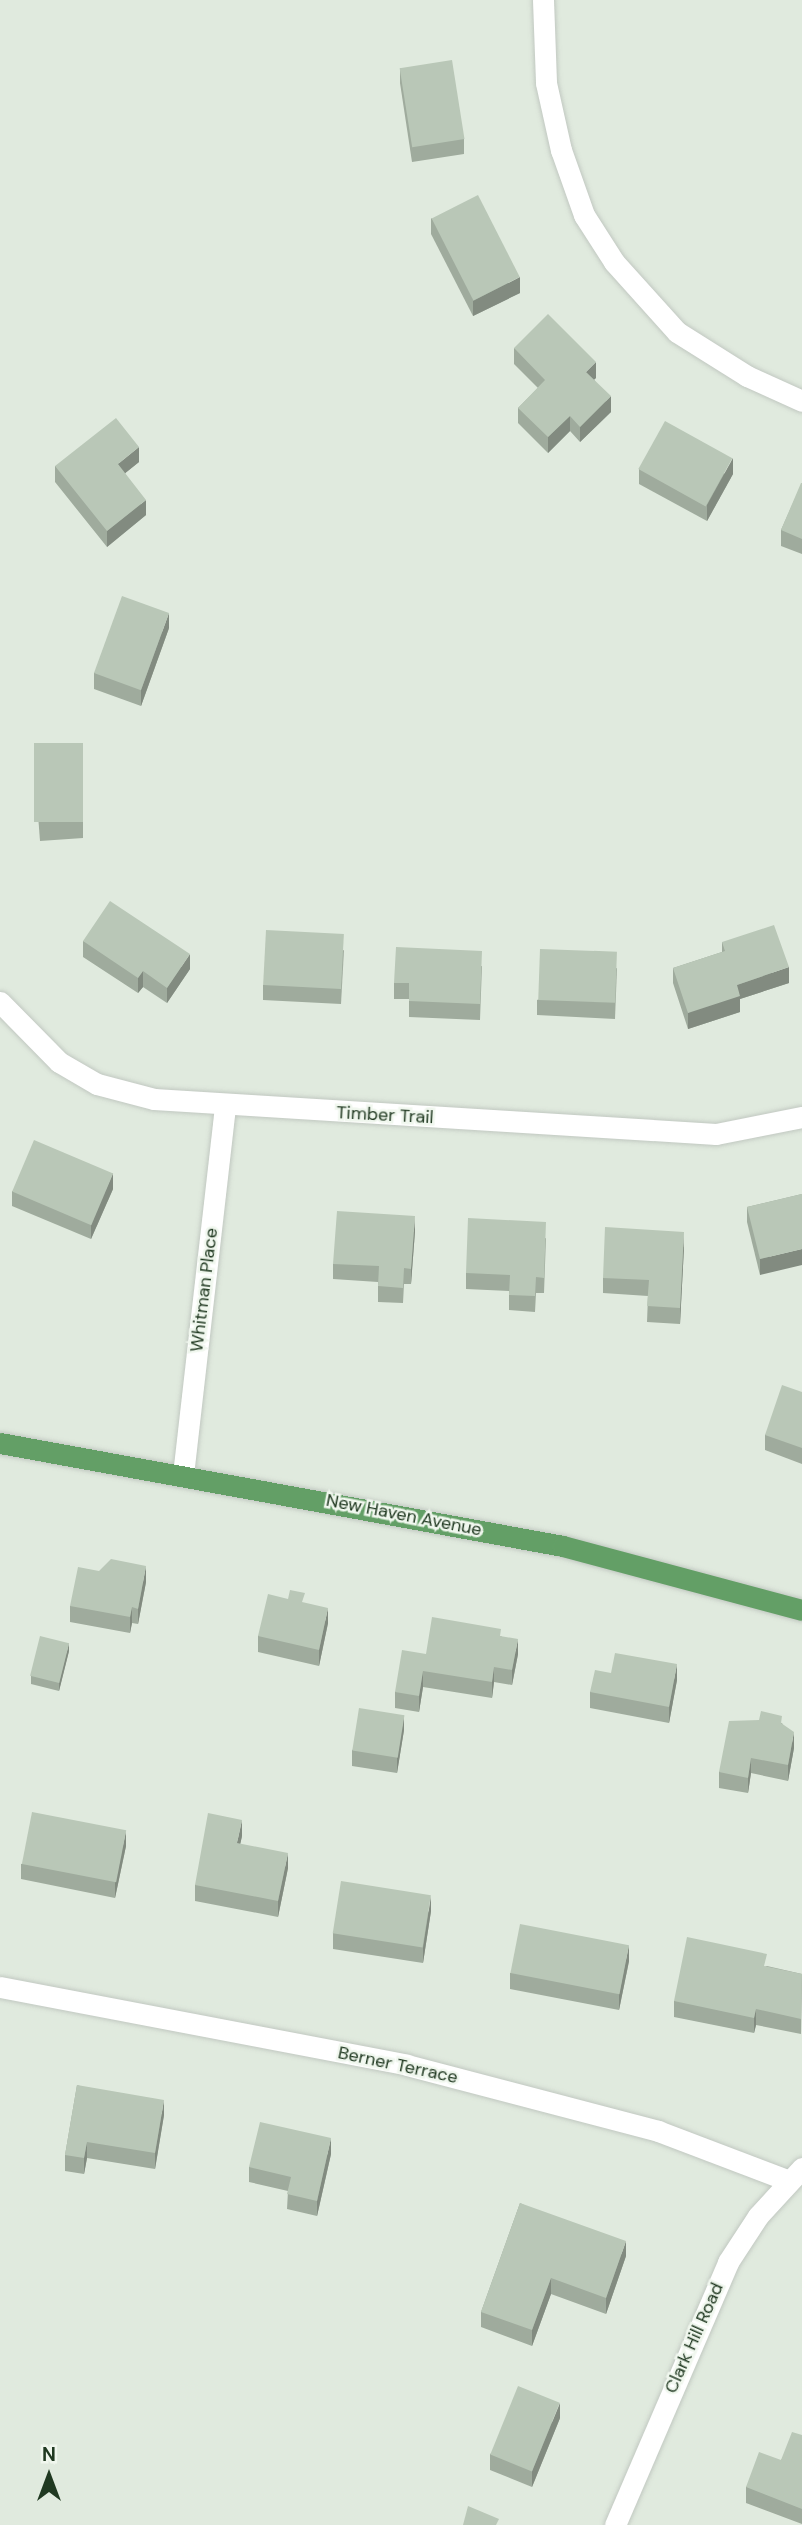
<!DOCTYPE html>
<style>
body{margin:0}
#map{position:relative;width:802px;height:2525px;overflow:hidden;background:#e0eade;font-family:"DM Sans",sans-serif}
div>[style]{position:absolute}
.roads{filter:drop-shadow(0 0 2px #c1c8c1) drop-shadow(0 0 2px #c1c8c1)}
.minor>*{height:21px;margin:-10.5px;padding:0 10.5px;transform-origin:10.5px;border-radius:10.5px;background:#fff}
.major>*{height:21px;margin:-10.5px;padding:0 10.5px;transform-origin:10.5px;border-radius:10.5px;background:#639f66}
.wall>*{inset:0;background:#9fab9d}
.shaded-wall>*{inset:0;background:#828b80}
.building>*{inset:0;background:#b9c7b7;transform-origin:0 0}
span{translate:-50% -50%;white-space:nowrap;text-align:center;line-height:1.15;-webkit-text-stroke:5px #f0f7ee;paint-order:stroke}
.street-label{font-size:18px;color:#203921}
.north{position:absolute;left:14px;top:2441px;width:70px;height:70px;-webkit-text-stroke:5px #f0f7ee;paint-order:stroke;rotate:0deg;font-size:19px;font-weight:700;line-height:28px;text-align:center;color:#203921}
.north::after{content:'';display:block;margin:auto;width:24px;height:32px;background:#203921;clip-path:polygon(50% 0,100% 100%,50% 72%,0 100%)}
</style>
<div id="map">
<div class="roads">
<div class="minor">
<i style="left:543px;top:0;width:83px;rotate:87.9deg"></i>
<i style="left:546px;top:83px;width:69px;rotate:77.4deg"></i>
<i style="left:561px;top:150px;width:69px;rotate:70.5deg"></i>
<i style="left:584px;top:215px;width:56px;rotate:57.4deg"></i>
<i style="left:614px;top:262px;width:94px;rotate:48deg"></i>
<i style="left:677px;top:332px;width:83px;rotate:32.2deg"></i>
<i style="left:747px;top:376px;width:60px;rotate:24.4deg"></i>
<i style="left:0;top:1002px;width:84px;rotate:45.5deg"></i>
<i style="left:59px;top:1062px;width:44px;rotate:30.1deg"></i>
<i style="left:97px;top:1084px;width:59px;rotate:14.7deg"></i>
<i style="left:154px;top:1099px;width:563px;rotate:3.56deg"></i>
<i style="left:716px;top:1134px;width:88px;rotate:-11.2deg"></i>
<i style="left:183px;top:1475px;width:371px;rotate:-83.5deg"></i>
<i style="left:0;top:1987px;width:414px;rotate:10.8deg"></i>
<i style="left:407px;top:2065px;width:260px;rotate:14.7deg"></i>
<i style="left:658px;top:2131px;width:138px;rotate:20.8deg"></i>
<i style="left:615px;top:2525px;width:286px;rotate:-66.7deg"></i>
<i style="left:728px;top:2262px;width:55px;rotate:-56.9deg"></i>
<i style="left:758px;top:2216px;width:65px;rotate:-47.5deg"></i>
</div>
<div class="major">
<i style="left:0;top:1443px;width:572px;rotate:10.37deg"></i>
<i style="left:563px;top:1546px;width:247px;rotate:15deg"></i>
</div>
</div>
<div class="wall">
<i style="clip-path:polygon(400px 68px,464px 139px,464px 154px,412px 162px,400px 83px)"></i>
<i style="clip-path:polygon(431px 218px,520px 293px,473px 316px,431px 234px)"></i>
<i style="clip-path:polygon(514px 348px,596px 378px,594px 379px,611px 412px,580px 442px,570px 431px,548px 453px,518px 423px,518px 408px,538px 388px,514px 364px)"></i>
<i style="clip-path:polygon(139px 462px,125px 473px,146px 515px,107px 547px,55px 482px,55px 466px)"></i>
<i style="clip-path:polygon(639px 469px,733px 474px,707px 521px,639px 484px)"></i>
<i style="clip-path:polygon(802px 483px,802px 554px,781px 546px,781px 530px)"></i>
<i style="clip-path:polygon(169px 628px,141px 706px,94px 689px,94px 673px)"></i>
<i style="clip-path:polygon(83px 743px,83px 838px,40px 841px,34px 762px,34px 746px)"></i>
<i style="clip-path:polygon(83px 941px,190px 969px,167px 1003px,143px 987px,138px 993px,83px 957px)"></i>
<i style="clip-path:polygon(722px 942px,789px 983px,740px 999px,740px 1012px,688px 1029px,673px 983px,673px 968px,722px 952px)"></i>
<i style="clip-path:polygon(344px 950px,341px 1004px,263px 1000px,263px 985px)"></i>
<i style="clip-path:polygon(482px 966px,480px 1020px,409px 1017px,409px 999px,394px 999px,394px 983px)"></i>
<i style="clip-path:polygon(617px 968px,615px 1019px,537px 1015px,537px 1000px)"></i>
<i style="clip-path:polygon(113px 1189px,91px 1239px,12px 1206px,12px 1191px)"></i>
<i style="clip-path:polygon(802px 1194px,760px 1275px,747px 1222px,747px 1207px)"></i>
<i style="clip-path:polygon(415px 1231px,411px 1284px,404px 1284px,403px 1303px,378px 1302px,378px 1282px,333px 1279px,333px 1264px)"></i>
<i style="clip-path:polygon(546px 1238px,544px 1293px,536px 1293px,535px 1312px,509px 1310px,509px 1291px,466px 1289px,466px 1273px)"></i>
<i style="clip-path:polygon(684px 1247px,680px 1324px,647px 1322px,648px 1296px,603px 1293px,603px 1278px)"></i>
<i style="clip-path:polygon(802px 1392px,802px 1464px,765px 1450px,765px 1435px)"></i>
<i style="clip-path:polygon(146px 1582px,138px 1624px,132px 1623px,130px 1633px,70px 1622px,70px 1606px)"></i>
<i style="clip-path:polygon(305px 1603px,328px 1623px,319px 1666px,258px 1652px,258px 1636px)"></i>
<i style="clip-path:polygon(501px 1636px,518px 1654px,512px 1685px,494px 1682px,492px 1698px,423px 1687px,419px 1712px,395px 1708px,395px 1692px,426px 1654px)"></i>
<i style="clip-path:polygon(69px 1651px,59px 1691px,31px 1684px,31px 1676px)"></i>
<i style="clip-path:polygon(611px 1673px,677px 1680px,669px 1723px,590px 1708px,590px 1692px)"></i>
<i style="clip-path:polygon(759px 1720px,782px 1723px,794px 1748px,788px 1781px,751px 1773px,748px 1793px,719px 1788px,719px 1772px)"></i>
<i style="clip-path:polygon(404px 1730px,397px 1773px,352px 1766px,352px 1750px)"></i>
<i style="clip-path:polygon(242px 1836px,240px 1844px,288px 1868px,278px 1917px,195px 1901px,195px 1885px)"></i>
<i style="clip-path:polygon(126px 1846px,115px 1898px,21px 1879px,21px 1864px)"></i>
<i style="clip-path:polygon(431px 1911px,423px 1963px,333px 1949px,333px 1933px)"></i>
<i style="clip-path:polygon(629px 1961px,619px 2010px,510px 1989px,510px 1973px)"></i>
<i style="clip-path:polygon(767px 1966px,802px 1974px,801px 2034px,756px 2025px,754px 2033px,674px 2017px,674px 2001px)"></i>
<i style="clip-path:polygon(77px 2085px,164px 2115px,155px 2169px,87px 2158px,84px 2174px,65px 2171px,65px 2155px)"></i>
<i style="clip-path:polygon(331px 2154px,317px 2216px,287px 2209px,288px 2191px,249px 2182px,249px 2167px)"></i>
<i style="clip-path:polygon(520px 2203px,626px 2256px,606px 2314px,551px 2294px,532px 2346px,481px 2327px,481px 2312px)"></i>
<i style="clip-path:polygon(560px 2418px,532px 2487px,490px 2470px,490px 2454px)"></i>
<i style="clip-path:polygon(802px 2435px,802px 2524px,746px 2503px,746px 2487px,781px 2460px)"></i>
</div>
<div class="shaded-wall">
<i style="clip-path:polygon(520px 277px,520px 293px,473px 316px,473px 301px)"></i>
<i style="clip-path:polygon(596px 362px,596px 378px,586px 387px,586px 372px)"></i>
<i style="clip-path:polygon(611px 396px,611px 412px,580px 442px,580px 427px)"></i>
<i style="clip-path:polygon(570px 416px,570px 431px,548px 453px,548px 437px)"></i>
<i style="clip-path:polygon(139px 447px,139px 462px,118px 479px,118px 464px)"></i>
<i style="clip-path:polygon(733px 458px,733px 474px,707px 521px,707px 505px)"></i>
<i style="clip-path:polygon(146px 500px,146px 515px,107px 547px,107px 531px)"></i>
<i style="clip-path:polygon(169px 613px,169px 628px,141px 706px,141px 690px)"></i>
<i style="clip-path:polygon(190px 954px,190px 969px,167px 1003px,167px 988px)"></i>
<i style="clip-path:polygon(789px 967px,789px 983px,740px 999px,740px 1012px,688px 1029px,688px 1013px,737px 985px)"></i>
<i style="clip-path:polygon(143px 971px,143px 987px,138px 993px,138px 978px)"></i>
<i style="clip-path:polygon(113px 1173px,113px 1189px,91px 1239px,91px 1223px)"></i>
<i style="clip-path:polygon(415px 1216px,415px 1231px,411px 1284px,411px 1269px)"></i>
<i style="clip-path:polygon(684px 1232px,684px 1247px,680px 1324px,680px 1308px)"></i>
<i style="clip-path:polygon(802px 1249px,802px 1265px,760px 1275px,760px 1259px)"></i>
<i style="clip-path:polygon(146px 1566px,146px 1582px,138px 1624px,138px 1609px)"></i>
<i style="clip-path:polygon(132px 1607px,132px 1623px,130px 1633px,130px 1617px)"></i>
<i style="clip-path:polygon(328px 1608px,328px 1623px,319px 1666px,319px 1650px)"></i>
<i style="clip-path:polygon(518px 1639px,518px 1654px,512px 1685px,512px 1670px)"></i>
<i style="clip-path:polygon(69px 1643px,69px 1651px,59px 1691px,59px 1683px)"></i>
<i style="clip-path:polygon(677px 1664px,677px 1680px,669px 1723px,669px 1707px)"></i>
<i style="clip-path:polygon(494px 1667px,494px 1682px,492px 1698px,492px 1682px)"></i>
<i style="clip-path:polygon(423px 1671px,423px 1687px,419px 1712px,419px 1696px)"></i>
<i style="clip-path:polygon(404px 1715px,404px 1730px,397px 1773px,397px 1758px)"></i>
<i style="clip-path:polygon(794px 1732px,794px 1748px,788px 1781px,788px 1765px)"></i>
<i style="clip-path:polygon(751px 1758px,751px 1773px,748px 1793px,748px 1778px)"></i>
<i style="clip-path:polygon(242px 1820px,242px 1836px,237px 1859px,237px 1843px)"></i>
<i style="clip-path:polygon(126px 1831px,126px 1846px,115px 1898px,115px 1883px)"></i>
<i style="clip-path:polygon(288px 1853px,288px 1868px,278px 1917px,278px 1901px)"></i>
<i style="clip-path:polygon(431px 1896px,431px 1911px,423px 1963px,423px 1948px)"></i>
<i style="clip-path:polygon(629px 1945px,629px 1961px,619px 2010px,619px 1995px)"></i>
<i style="clip-path:polygon(756px 2009px,756px 2025px,754px 2033px,754px 2018px)"></i>
<i style="clip-path:polygon(164px 2100px,164px 2115px,155px 2169px,155px 2153px)"></i>
<i style="clip-path:polygon(331px 2138px,331px 2154px,317px 2216px,317px 2201px)"></i>
<i style="clip-path:polygon(87px 2142px,87px 2158px,84px 2174px,84px 2158px)"></i>
<i style="clip-path:polygon(626px 2241px,626px 2256px,606px 2314px,606px 2298px)"></i>
<i style="clip-path:polygon(551px 2278px,551px 2294px,532px 2346px,532px 2330px)"></i>
<i style="clip-path:polygon(560px 2403px,560px 2418px,532px 2487px,532px 2471px)"></i>
</div>
<div class="building">
<i style="left:452px;top:60px;width:80px;height:53px;rotate:81deg"></i>
<i style="left:478px;top:195px;width:92px;height:52px;rotate:63deg"></i>
<i style="clip-path:polygon(548px 314px,596px 362px,586px 372px,611px 396px,580px 427px,570px 416px,548px 437px,518px 408px,545px 380px,514px 348px)"></i>
<i style="clip-path:polygon(116px 418px,139px 447px,118px 464px,146px 500px,107px 531px,55px 466px)"></i>
<i style="left:665px;top:421px;width:77px;height:55px;rotate:29deg"></i>
<i style="clip-path:polygon(801px 483px,802px 483px,802px 539px,781px 530px)"></i>
<i style="left:122px;top:596px;width:50px;height:82px;rotate:20deg"></i>
<i style="left:83px;top:743px;width:79px;height:49px;rotate:90deg"></i>
<i style="clip-path:polygon(110px 901px,190px 954px,167px 988px,143px 971px,138px 978px,83px 941px)"></i>
<i style="clip-path:polygon(774px 925px,789px 967px,737px 985px,740px 996px,688px 1013px,673px 968px,725px 951px,722px 942px)"></i>
<i style="left:266px;top:930px;width:78px;height:55px;rotate:3deg"></i>
<i style="clip-path:polygon(396px 947px,482px 951px,480px 1004px,409px 1001px,409px 983px,394px 983px)"></i>
<i style="left:540px;top:949px;width:77px;height:51px;rotate:2deg"></i>
<i style="left:34px;top:1140px;width:86px;height:56px;rotate:23deg"></i>
<i style="clip-path:polygon(802px 1194px,802px 1249px,760px 1259px,747px 1207px)"></i>
<i style="clip-path:polygon(337px 1211px,415px 1216px,411px 1269px,404px 1268px,403px 1288px,378px 1286px,379px 1266px,333px 1264px)"></i>
<i style="clip-path:polygon(468px 1218px,546px 1222px,544px 1278px,536px 1277px,535px 1296px,509px 1295px,510px 1275px,466px 1273px)"></i>
<i style="clip-path:polygon(605px 1227px,684px 1232px,680px 1308px,647px 1306px,649px 1280px,603px 1278px)"></i>
<i style="clip-path:polygon(782px 1385px,802px 1392px,802px 1448px,765px 1435px)"></i>
<i style="clip-path:polygon(111px 1559px,146px 1566px,138px 1609px,132px 1607px,130px 1617px,70px 1606px,78px 1567px,99px 1571px)"></i>
<i style="clip-path:polygon(290px 1590px,305px 1593px,302px 1602px,328px 1608px,319px 1650px,258px 1636px,268px 1594px,288px 1599px)"></i>
<i style="clip-path:polygon(432px 1617px,501px 1629px,500px 1636px,518px 1639px,512px 1670px,494px 1667px,492px 1682px,423px 1671px,419px 1696px,395px 1692px,402px 1650px,426px 1654px)"></i>
<i style="left:40px;top:1636px;width:30px;height:41px;rotate:14deg"></i>
<i style="clip-path:polygon(615px 1653px,677px 1664px,669px 1707px,590px 1692px,595px 1670px,611px 1673px)"></i>
<i style="left:359px;top:1708px;width:46px;height:43px;rotate:9deg"></i>
<i style="clip-path:polygon(761px 1711px,782px 1716px,781px 1723px,794px 1732px,788px 1765px,751px 1758px,748px 1778px,719px 1772px,729px 1721px,759px 1720px)"></i>
<i style="left:32px;top:1812px;width:96px;height:53px;rotate:11deg"></i>
<i style="clip-path:polygon(208px 1813px,242px 1820px,237px 1843px,288px 1853px,278px 1901px,195px 1885px)"></i>
<i style="left:341px;top:1881px;width:91px;height:53px;rotate:9deg"></i>
<i style="left:520px;top:1924px;width:111px;height:50px;rotate:11deg"></i>
<i style="clip-path:polygon(687px 1937px,767px 1954px,764px 1966px,802px 1974px,801px 2019px,756px 2009px,754px 2018px,674px 2001px)"></i>
<i style="clip-path:polygon(77px 2085px,164px 2100px,155px 2153px,87px 2142px,84px 2158px,65px 2155px)"></i>
<i style="clip-path:polygon(260px 2122px,331px 2138px,317px 2201px,287px 2194px,291px 2177px,249px 2167px)"></i>
<i style="clip-path:polygon(520px 2203px,626px 2241px,606px 2298px,551px 2278px,532px 2330px,481px 2312px)"></i>
<i style="left:518px;top:2386px;width:45px;height:74px;rotate:22deg"></i>
<i style="clip-path:polygon(792px 2432px,802px 2435px,802px 2509px,746px 2487px,759px 2452px,781px 2460px)"></i>
<i style="clip-path:polygon(468px 2506px,499px 2519px,496px 2525px,463px 2525px)"></i>
</div>
<div class="street-label">
<span style="left:385px;top:1115px;rotate:3deg">Timber Trail</span>
<span style="left:204px;top:1290px;rotate:-83deg">Whitman Place</span>
<span style="left:404px;top:1515px;rotate:11deg">New Haven Avenue</span>
<span style="left:398px;top:2065px;rotate:12deg">Berner Terrace</span>
<span style="left:694px;top:2338px;rotate:-66deg">Clark Hill Road</span>
</div>
<div class="north">N</div>
</div>
